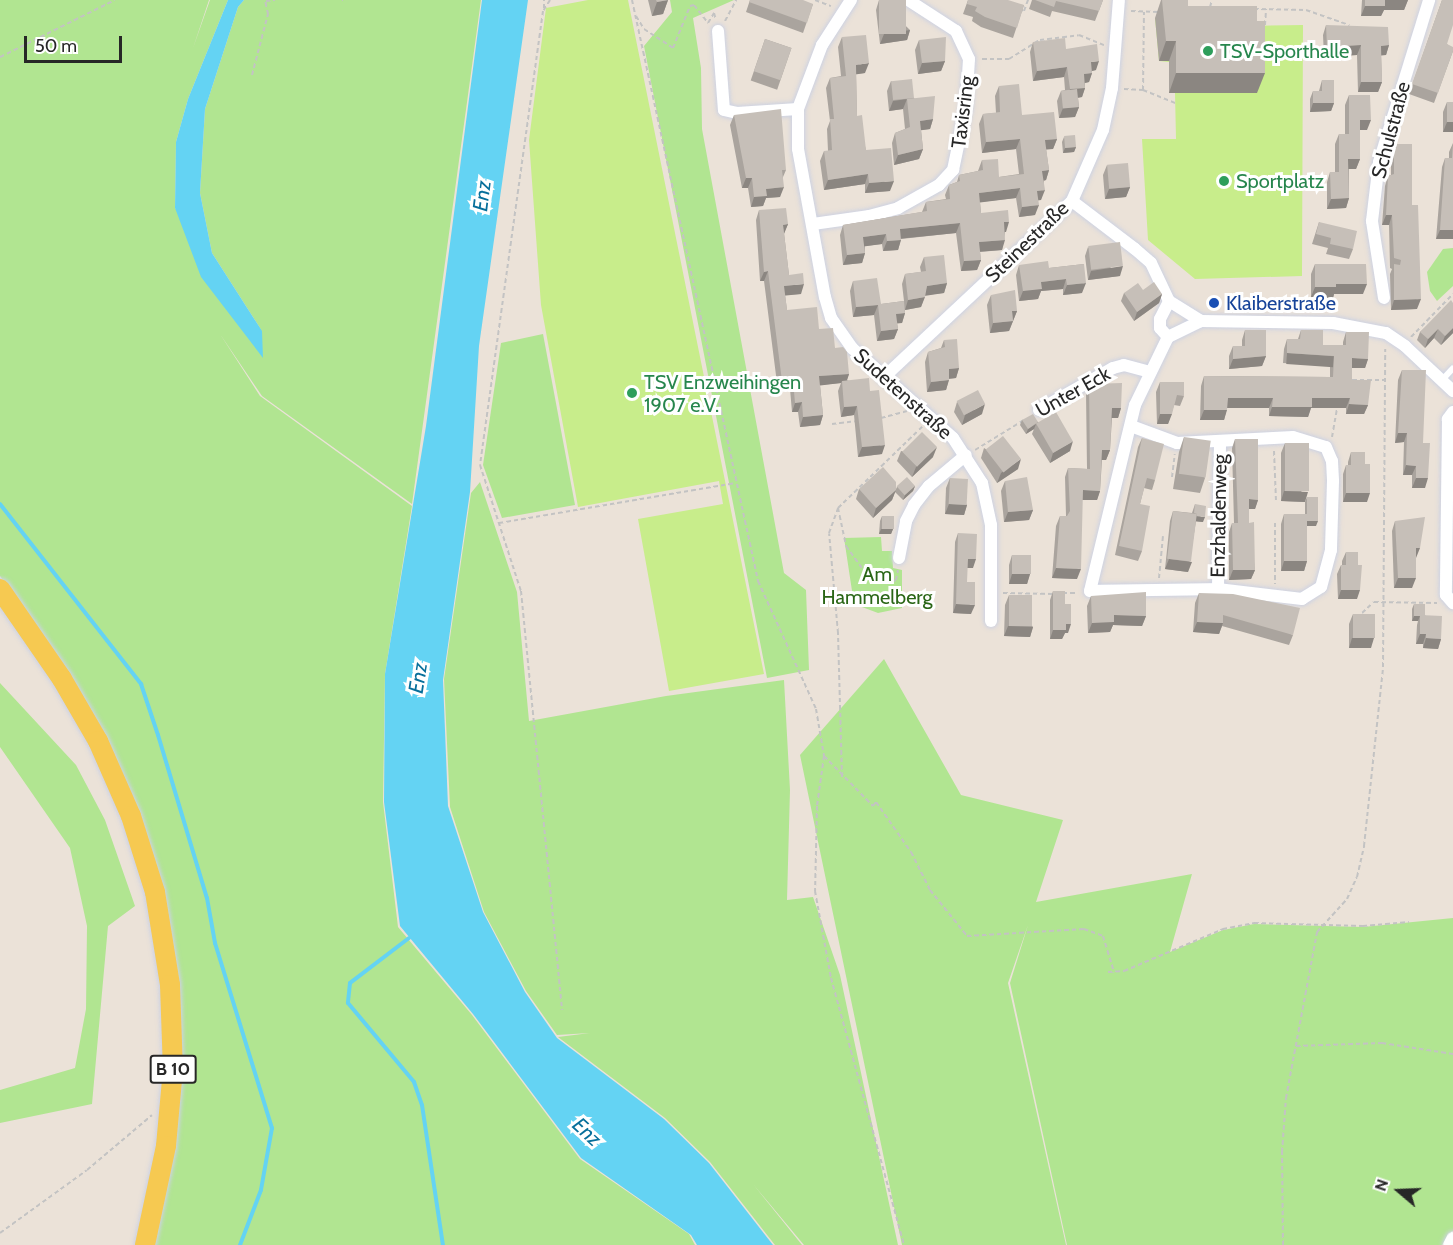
<!DOCTYPE html>
<meta charset="utf-8">
<style>
body{margin:0}
#map{position:relative;width:1453px;height:1245px;overflow:hidden;background:#ebe2d8;font-family:Cabin,sans-serif}
div>[style]{position:absolute}
.green>*{inset:0;background:#b1e591}
.pitch>*{inset:0;background:#c8ed8b}
.water>*{inset:0;background:#64d3f3}
.stream>*{height:4px;margin:-2px;padding:0 2px;transform-origin:2px;border-radius:2px;background:#64d3f3}
.path>*{height:2px;margin-top:-1px;transform-origin:0;background:repeating-linear-gradient(90deg,#c3c3c3 0 4.5px,transparent 0 7.5px)}
.roads{filter:drop-shadow(0 0 2px #cdd2e2) drop-shadow(0 0 2px #cdd2e2)}
.service>*{height:6px;margin:-3px;padding:0 3px;transform-origin:3px;border-radius:3px;background:#fff}
.minor>*{height:12px;margin:-6px;padding:0 6px;transform-origin:6px;border-radius:6px;background:#fff}
.tertiary>*{height:15px;margin:-7.5px;padding:0 7.5px;transform-origin:7.5px;border-radius:7.5px;background:#fff}
.primary>*{height:20px;margin:-10px;padding:0 10px;transform-origin:10px;border-radius:10px;background:#f6c951}
.wall>*{inset:0;background:#aaa49e;transform-origin:0 0}
.shaded-wall>*{inset:0;background:#8b8681;transform-origin:0 0}
.building>*{inset:0;background:#c6bfb8;transform-origin:0 0}
.dots>*{width:16px;height:16px;translate:-50% -50%;box-sizing:border-box;border:3px solid #fff;border-radius:50%}
span{translate:-50% -50%;white-space:nowrap;text-align:center;line-height:1.15;-webkit-text-stroke:6px #fff;paint-order:stroke}
.shield-label span{padding:2px 4px;background:#fff;border:2px solid;border-radius:4px;-webkit-text-stroke-width:0}
.shield-label{font-size:18px;color:#272727;font-weight:700}
.leisure-label{font-size:20px;color:#27864d}
.left{translate:0 -50%;text-align:left}
.street-label{font-size:20px;color:#272727}
.transit-label{font-size:20px;color:#164399}
.park-label{font-size:20px;color:#2a6616}
.water-label{font-size:21px;color:#076f9b;font-style:italic}
.north{position:absolute;left:1369px;top:1161px;width:60px;height:60px;-webkit-text-stroke:4px #fff;paint-order:stroke;rotate:289deg;font-size:16px;font-weight:700;line-height:24px;text-align:center;color:#272727}
.north::after{content:'';display:block;margin:auto;width:21px;height:27px;background:#272727;clip-path:polygon(50% 0,100% 100%,50% 72%,0 100%)}
.scale{position:absolute;left:24px;top:36px;width:98px;height:27px;box-sizing:border-box;border:3px solid #272727;border-top:0;padding-left:8px;font-size:18px;line-height:21px;white-space:nowrap;color:#272727;-webkit-text-stroke:4px #fff;paint-order:stroke}
</style>
<div id="map">
<div class="green">
<i style="clip-path:polygon(0 0,209px 0,193px 48px,210px 0,228px 0,188px 99px,176px 142px,175px 208px,262px 331px,212px 253px,200px 193px,205px 109px,238px 7px,244px 0,481px 0,412px 504px,262px 396px,220px 334px,260px 396px,412px 506px,385px 674px,383px 802px,398px 927px,472px 1015px,580px 1159px,689px 1234px,695px 1245px,150px 1245px,166px 1177px,160px 892px,29px 616px,0 576px)"></i>
<i style="clip-path:polygon(670px 0,734px 0,693px 18px,701px 68px,702px 129px,784px 573px,806px 590px,809px 670px,767px 678px,644px 46px,672px 12px)"></i>
<i style="clip-path:polygon(1453px 248px,1453px 286px,1437px 301px,1430px 291px,1427px 272px,1443px 249px)"></i>
<i style="clip-path:polygon(543px 334px,575px 505px,502px 518px,483px 465px,501px 343px)"></i>
<i style="clip-path:polygon(480px 482px,517px 592px,529px 721px,666px 696px,784px 680px,790px 790px,787px 900px,813px 897px,840px 975px,898px 1245px,804px 1245px,753px 1184px,802px 1245px,775px 1245px,710px 1162px,665px 1118px,558px 1037px,590px 1033px,557px 1035px,526px 991px,484px 912px,450px 807px,444px 679px,471px 493px)"></i>
<i style="clip-path:polygon(881px 537px,882px 551px,892px 551px,893px 568px,902px 570px,902px 608px,878px 613px,854px 604px,844px 538px)"></i>
<i style="clip-path:polygon(884px 659px,961px 795px,1063px 820px,1036px 902px,1192px 874px,1170px 952px,1223px 930px,1254px 924px,1363px 927px,1453px 918px,1453px 1231px,1446px 1245px,1067px 1245px,1010px 983px,1028px 925px,1008px 983px,1066px 1245px,902px 1245px,800px 755px)"></i>
<i style="clip-path:polygon(0 683px,76px 765px,105px 820px,135px 906px,108px 926px,92px 1104px,0 1123px,0 1090px,75px 1068px,86px 1009px,87px 926px,70px 848px,0 747px)"></i>
</div>
<div class="pitch">
<i style="clip-path:polygon(588px 0,628px 0,764px 674px,669px 691px,638px 519px,723px 504px,719px 481px,578px 507px,541px 305px,529px 140px,546px 8px)"></i>
<i style="clip-path:polygon(1155px 18px,1249px 26px,1303px 25px,1302px 276px,1195px 279px,1148px 240px,1142px 139px,1176px 139px,1175px 93px,1169px 93px,1169px 62px,1159px 61px)"></i>
</div>
<div class="water">
<i style="clip-path:polygon(228px 0,244px 0,238px 7px,205px 109px,200px 193px,212px 253px,262px 331px,263px 358px,201px 277px,175px 208px,176px 142px,188px 99px)"></i>
<i style="clip-path:polygon(482px 0,528px 0,479px 346px,470px 492px,443px 680px,448px 806px,483px 912px,525px 992px,557px 1038px,664px 1119px,709px 1163px,773px 1245px,697px 1245px,691px 1235px,581px 1158px,473px 1014px,400px 926px,384px 802px,385px 674px,426px 426px)"></i>
</div>
<div class="stream">
<i style="left:0;top:504px;width:229px;rotate:51.9deg"></i>
<i style="left:141px;top:684px;width:54px;rotate:71.6deg"></i>
<i style="left:158px;top:735px;width:170px;rotate:73.3deg"></i>
<i style="left:207px;top:898px;width:46px;rotate:79.9deg"></i>
<i style="left:215px;top:943px;width:194px;rotate:72.9deg"></i>
<i style="left:272px;top:1128px;width:63px;rotate:100.1deg"></i>
<i style="left:261px;top:1190px;width:59px;rotate:110.9deg"></i>
<i style="left:409px;top:938px;width:74px;rotate:142.7deg"></i>
<i style="left:350px;top:983px;width:20px;rotate:96deg"></i>
<i style="left:348px;top:1003px;width:103px;rotate:50.1deg"></i>
<i style="left:414px;top:1082px;width:24px;rotate:71deg"></i>
<i style="left:422px;top:1105px;width:142px;rotate:81.5deg"></i>
</div>
<div class="path">
<i style="left:342px;top:0;width:1px"></i>
<i style="left:550px;top:0;width:13px;rotate:122deg"></i>
<i style="left:543px;top:11px;width:458px;rotate:97.9deg"></i>
<i style="left:480px;top:465px;width:133px;rotate:72deg"></i>
<i style="left:521px;top:591px;width:421px;rotate:84.4deg"></i>
<i style="left:632px;top:0;width:595px;rotate:77.76deg"></i>
<i style="left:758px;top:581px;width:141px;rotate:65.6deg"></i>
<i style="left:816px;top:709px;width:48px;rotate:80.3deg"></i>
<i style="left:824px;top:756px;width:50px;rotate:98deg"></i>
<i style="left:817px;top:806px;width:85px;rotate:91.3deg"></i>
<i style="left:815px;top:891px;width:88px;rotate:79.6deg"></i>
<i style="left:831px;top:978px;width:277px;rotate:74.7deg"></i>
<i style="left:815px;top:0;width:17px;rotate:21deg"></i>
<i style="left:266px;top:1px;width:9px;rotate:-6deg"></i>
<i style="left:1210px;top:7px;width:7px;rotate:-74deg"></i>
<i style="left:544px;top:8px;width:8px;rotate:-90deg"></i>
<i style="left:1019px;top:9px;width:5px;rotate:22deg"></i>
<i style="left:1024px;top:11px;width:12px;rotate:-70deg"></i>
<i style="left:1254px;top:9px;width:52px;rotate:1.1deg"></i>
<i style="left:1306px;top:10px;width:46px;rotate:19.2deg"></i>
<i style="left:1131px;top:11px;width:28px;rotate:2deg"></i>
<i style="left:636px;top:16px;width:15px;rotate:58deg"></i>
<i style="left:644px;top:29px;width:35px;rotate:33deg"></i>
<i style="left:673px;top:48px;width:45px;rotate:-68deg"></i>
<i style="left:690px;top:6px;width:4px;rotate:-14deg"></i>
<i style="left:694px;top:5px;width:23px;rotate:52deg"></i>
<i style="left:708px;top:23px;width:12px;rotate:-59deg"></i>
<i style="left:714px;top:13px;width:7px;rotate:74deg"></i>
<i style="left:725px;top:21px;width:24px;rotate:-62deg"></i>
<i style="left:1265px;top:25px;width:16px;rotate:-86deg"></i>
<i style="left:0;top:57px;width:128px;rotate:-26.4deg"></i>
<i style="left:982px;top:59px;width:27px"></i>
<i style="left:1009px;top:59px;width:36px;rotate:-32deg"></i>
<i style="left:1040px;top:40px;width:39px;rotate:-7deg"></i>
<i style="left:1079px;top:35px;width:27px;rotate:22deg"></i>
<i style="left:252px;top:75px;width:63px;rotate:-75.3deg"></i>
<i style="left:268px;top:14px;width:14px;rotate:-102deg"></i>
<i style="left:1124px;top:89px;width:19px;rotate:3deg"></i>
<i style="left:1143px;top:90px;width:35px;rotate:22deg"></i>
<i style="left:1143px;top:90px;width:78px;rotate:-89.3deg"></i>
<i style="left:1411px;top:337px;width:60px;rotate:-45.7deg"></i>
<i style="left:1352px;top:380px;width:32px"></i>
<i style="left:881px;top:418px;width:27px;rotate:-15deg"></i>
<i style="left:832px;top:424px;width:23px;rotate:-7deg"></i>
<i style="left:1332px;top:437px;width:29px;rotate:-80deg"></i>
<i style="left:975px;top:450px;width:57px;rotate:-31.5deg"></i>
<i style="left:1274px;top:451px;width:50px;rotate:87.7deg"></i>
<i style="left:1172px;top:477px;width:23px;rotate:-83deg"></i>
<i style="left:838px;top:508px;width:39px;rotate:78deg"></i>
<i style="left:846px;top:546px;width:39px;rotate:54deg"></i>
<i style="left:869px;top:578px;width:19px;rotate:16deg"></i>
<i style="left:887px;top:583px;width:9px;rotate:-18deg"></i>
<i style="left:896px;top:580px;width:10px;rotate:-79deg"></i>
<i style="left:499px;top:523px;width:240px;rotate:-9.6deg"></i>
<i style="left:1275px;top:523px;width:61px;rotate:90deg"></i>
<i style="left:1159px;top:578px;width:42px;rotate:-84.6deg"></i>
<i style="left:1003px;top:593px;width:51px;rotate:1.1deg"></i>
<i style="left:1063px;top:593px;width:15px"></i>
<i style="left:1362px;top:613px;width:16px;rotate:-43deg"></i>
<i style="left:1374px;top:602px;width:63px;rotate:0.9deg"></i>
<i style="left:824px;top:756px;width:70px;rotate:45.6deg"></i>
<i style="left:873px;top:806px;width:5px;rotate:-53deg"></i>
<i style="left:876px;top:802px;width:61px;rotate:55deg"></i>
<i style="left:911px;top:852px;width:42px;rotate:63.4deg"></i>
<i style="left:930px;top:890px;width:59px;rotate:51.2deg"></i>
<i style="left:967px;top:936px;width:117px;rotate:-3.4deg"></i>
<i style="left:1084px;top:929px;width:20px;rotate:20deg"></i>
<i style="left:1103px;top:936px;width:38px;rotate:73deg"></i>
<i style="left:842px;top:777px;width:144px;rotate:-91.6deg"></i>
<i style="left:838px;top:633px;width:100px;rotate:-95.1deg"></i>
<i style="left:829px;top:533px;width:27px;rotate:-70deg"></i>
<i style="left:838px;top:508px;width:117px;rotate:-44deg"></i>
<i style="left:1108px;top:972px;width:16px;rotate:-4deg"></i>
<i style="left:1124px;top:971px;width:108px;rotate:-23deg"></i>
<i style="left:1223px;top:929px;width:32px;rotate:-11deg"></i>
<i style="left:1254px;top:923px;width:109px;rotate:1.6deg"></i>
<i style="left:1363px;top:926px;width:46px;rotate:-5deg"></i>
<i style="left:1296px;top:1046px;width:86px;rotate:-2deg"></i>
<i style="left:1382px;top:1043px;width:72px;rotate:8.8deg"></i>
<i style="left:0;top:1233px;width:107px;rotate:-35.9deg"></i>
<i style="left:87px;top:1170px;width:85px;rotate:-40.2deg"></i>
<i style="left:1283px;top:1245px;width:93px;rotate:-90.6deg"></i>
<i style="left:1282px;top:1152px;width:54px;rotate:-85.8deg"></i>
<i style="left:1286px;top:1098px;width:169px;rotate:-79.4deg"></i>
<i style="left:1317px;top:932px;width:45px;rotate:-47.7deg"></i>
<i style="left:1347px;top:899px;width:24px;rotate:-66deg"></i>
<i style="left:1357px;top:877px;width:32px;rotate:-77deg"></i>
<i style="left:1364px;top:846px;width:180px;rotate:-83.9deg"></i>
<i style="left:1383px;top:667px;width:318px;rotate:-89.6deg"></i>
</div>
<div class="roads">
<div class="service">
<i style="left:1442px;top:380px;width:16px;rotate:-47deg"></i>
</div>
<div class="minor">
<i style="left:851px;top:0;width:54px;rotate:122.8deg"></i>
<i style="left:822px;top:45px;width:68px;rotate:110.6deg"></i>
<i style="left:798px;top:109px;width:40px;rotate:90deg"></i>
<i style="left:798px;top:149px;width:150px;rotate:79.7deg"></i>
<i style="left:825px;top:297px;width:22px;rotate:74deg"></i>
<i style="left:831px;top:318px;width:37px;rotate:55deg"></i>
<i style="left:852px;top:348px;width:135px;rotate:41.7deg"></i>
<i style="left:953px;top:438px;width:54px;rotate:57.2deg"></i>
<i style="left:982px;top:483px;width:43px;rotate:77.9deg"></i>
<i style="left:991px;top:525px;width:96px;rotate:90deg"></i>
<i style="left:718px;top:31px;width:79px;rotate:85.7deg"></i>
<i style="left:724px;top:110px;width:13px;rotate:13deg"></i>
<i style="left:737px;top:113px;width:61px;rotate:-3.8deg"></i>
<i style="left:1072px;top:201px;width:79px;rotate:37.3deg"></i>
<i style="left:1135px;top:249px;width:21px;rotate:41deg"></i>
<i style="left:1151px;top:263px;width:42px;rotate:64.7deg"></i>
<i style="left:1169px;top:301px;width:38px;rotate:32deg"></i>
<i style="left:1201px;top:321px;width:132px;rotate:0.9deg"></i>
<i style="left:1333px;top:323px;width:54px;rotate:10.7deg"></i>
<i style="left:1386px;top:333px;width:23px;rotate:34deg"></i>
<i style="left:1405px;top:346px;width:66px;rotate:43.2deg"></i>
<i style="left:813px;top:224px;width:57px;rotate:-8.1deg"></i>
<i style="left:869px;top:216px;width:30px;rotate:-15deg"></i>
<i style="left:898px;top:208px;width:47px;rotate:-29.3deg"></i>
<i style="left:939px;top:185px;width:21px;rotate:-47deg"></i>
<i style="left:953px;top:170px;width:63px;rotate:-78.2deg"></i>
<i style="left:966px;top:108px;width:49px;rotate:-86.5deg"></i>
<i style="left:969px;top:59px;width:31px;rotate:-115deg"></i>
<i style="left:956px;top:31px;width:57px;rotate:-147.1deg"></i>
<i style="left:1384px;top:298px;width:78px;rotate:-98.9deg"></i>
<i style="left:1372px;top:221px;width:59px;rotate:-83.2deg"></i>
<i style="left:1379px;top:162px;width:170px;rotate:-72.8deg"></i>
<i style="left:1168px;top:337px;width:12px;rotate:-132deg"></i>
<i style="left:1160px;top:328px;width:9px;rotate:-90deg"></i>
<i style="left:1160px;top:319px;width:20px;rotate:-63deg"></i>
<i style="left:1168px;top:337px;width:37px;rotate:-26deg"></i>
<i style="left:883px;top:378px;width:259px;rotate:-43.1deg"></i>
<i style="left:1072px;top:201px;width:77px;rotate:-66.4deg"></i>
<i style="left:1103px;top:130px;width:43px;rotate:-77.9deg"></i>
<i style="left:1112px;top:88px;width:88px;rotate:-85.5deg"></i>
<i style="left:1039px;top:410px;width:85px;rotate:-29.6deg"></i>
<i style="left:1113px;top:368px;width:11px;rotate:-15deg"></i>
<i style="left:1124px;top:365px;width:27px;rotate:15deg"></i>
<i style="left:1453px;top:412px;width:9px;rotate:126deg"></i>
<i style="left:1448px;top:419px;width:176px;rotate:90.7deg"></i>
<i style="left:1446px;top:595px;width:11px;rotate:49deg"></i>
<i style="left:1131px;top:426px;width:49px;rotate:20.3deg"></i>
<i style="left:1177px;top:443px;width:116px;rotate:-3deg"></i>
<i style="left:1293px;top:437px;width:34px;rotate:17deg"></i>
<i style="left:1326px;top:447px;width:15px;rotate:67deg"></i>
<i style="left:1332px;top:461px;width:20px;rotate:87deg"></i>
<i style="left:1333px;top:481px;width:69px;rotate:91.7deg"></i>
<i style="left:1331px;top:550px;width:38px;rotate:105deg"></i>
<i style="left:1321px;top:587px;width:22px;rotate:148deg"></i>
<i style="left:1302px;top:599px;width:85px;rotate:-173.2deg"></i>
<i style="left:1218px;top:589px;width:128px;rotate:179.1deg"></i>
<i style="left:1090px;top:591px;width:191px;rotate:-76.4deg"></i>
<i style="left:1135px;top:405px;width:76px;rotate:-64.1deg"></i>
<i style="left:899px;top:558px;width:38px;rotate:-79deg"></i>
<i style="left:906px;top:521px;width:18px;rotate:-63deg"></i>
<i style="left:914px;top:505px;width:24px;rotate:-52deg"></i>
<i style="left:929px;top:486px;width:48px;rotate:-40deg"></i>
<i style="left:1218px;top:589px;width:146px;rotate:-89.2deg"></i>
</div>
<div class="tertiary">
<i style="left:1450px;top:1245px;width:7px;rotate:-63deg"></i>
</div>
<div class="primary">
<i style="left:0;top:589px;width:109px;rotate:55.4deg"></i>
<i style="left:62px;top:679px;width:72px;rotate:59.9deg"></i>
<i style="left:98px;top:741px;width:82px;rotate:66.3deg"></i>
<i style="left:131px;top:816px;width:80px;rotate:72.5deg"></i>
<i style="left:155px;top:892px;width:94px;rotate:80.8deg"></i>
<i style="left:170px;top:985px;width:84px;rotate:88deg"></i>
<i style="left:173px;top:1069px;width:77px;rotate:95.2deg"></i>
<i style="left:166px;top:1146px;width:101px;rotate:102deg"></i>
</div>
</div>
<div class="wall">
<i style="clip-path:polygon(648px 0,668px 0,663px 14px,652px 16px)"></i>
<i style="clip-path:polygon(750px 0,813px 4px,803px 33px,746px 12px)"></i>
<i style="clip-path:polygon(879px 0,910px 30px,907px 40px,880px 44px,876px 10px)"></i>
<i style="clip-path:polygon(968px 0,1024px 5px,1013px 38px,981px 27px,972px 21px,973px 17px,963px 14px)"></i>
<i style="clip-path:polygon(1032px 0,1103px 0,1095px 21px,1052px 11px,1050px 17px,1029px 9px)"></i>
<i style="clip-path:polygon(1161px 0,1188px 0,1188px 6px,1257px 93px,1169px 93px,1169px 61px,1159px 61px,1155px 18px)"></i>
<i style="clip-path:polygon(1362px 0,1408px 0,1404px 10px,1384px 10px,1381px 16px,1361px 16px)"></i>
<i style="clip-path:polygon(1442px 0,1447px 44px,1453px 51px,1434px 103px,1409px 94px)"></i>
<i style="clip-path:polygon(1326px 25px,1389px 45px,1386px 55px,1381px 55px,1382px 82px,1378px 92px,1358px 92px,1357px 55px,1324px 57px,1323px 35px)"></i>
<i style="clip-path:polygon(842px 37px,865px 73px,856px 74px,857px 116px,866px 150px,890px 191px,865px 193px,865px 184px,824px 190px,820px 161px,824px 151px,828px 151px,827px 129px,830px 121px,826px 88px,830px 78px,841px 76px,838px 47px)"></i>
<i style="left:765px;top:39px;width:28px;height:44px;rotate:19deg"></i>
<i style="clip-path:polygon(919px 40px,945px 61px,941px 71px,918px 74px,915px 50px)"></i>
<i style="clip-path:polygon(1033px 42px,1066px 49px,1096px 70px,1092px 71px,1092px 73px,1089px 82px,1085px 83px,1085px 88px,1082px 97px,1078px 98px,1079px 107px,1075px 117px,1059px 118px,1057px 101px,1061px 91px,1065px 90px,1064px 77px,1033px 81px,1030px 52px)"></i>
<i style="clip-path:polygon(1322px 80px,1334px 103px,1331px 111px,1310px 112px,1310px 99px,1313px 91px,1319px 91px)"></i>
<i style="clip-path:polygon(891px 81px,914px 98px,933px 119px,930px 129px,921px 130px,923px 149px,919px 159px,894px 165px,892px 143px,895px 133px,905px 129px,903px 109px,889px 111px,887px 91px)"></i>
<i style="clip-path:polygon(999px 86px,1022px 115px,1057px 139px,1053px 149px,1046px 149px,1049px 170px,1046px 180px,1044px 181px,1041px 200px,1038px 200px,1035px 215px,1019px 217px,1016px 198px,980px 202px,981px 213px,1006px 232px,1005px 232px,1002px 250px,980px 252px,981px 260px,977px 270px,961px 271px,956px 233px,901px 239px,898px 250px,883px 251px,882px 244px,865px 246px,865px 253px,862px 263px,843px 265px,840px 235px,843px 225px,922px 212px,926px 202px,946px 199px,945px 195px,949px 185px,957px 182px,959px 175px,978px 171px,982px 160px,999px 177px,1019px 174px,1016px 149px,982px 153px,979px 124px,983px 114px,996px 113px,995px 96px)"></i>
<i style="clip-path:polygon(1349px 95px,1367px 130px,1360px 130px,1360px 159px,1356px 169px,1349px 169px,1349px 198px,1346px 208px,1327px 209px,1327px 182px,1330px 172px,1335px 172px,1335px 144px,1339px 134px,1345px 134px,1345px 105px)"></i>
<i style="clip-path:polygon(1447px 102px,1453px 132px,1443px 132px,1443px 112px)"></i>
<i style="clip-path:polygon(734px 115px,786px 170px,783px 177px,780px 197px,766px 198px,763px 206px,751px 207px,748px 188px,742px 188px,730px 125px)"></i>
<i style="clip-path:polygon(1064px 137px,1076px 147px,1074px 152px,1063px 153px,1062px 142px)"></i>
<i style="clip-path:polygon(1453px 143px,1453px 239px,1436px 239px,1442px 167px,1445px 158px,1449px 158px,1449px 152px)"></i>
<i style="clip-path:polygon(1394px 144px,1412px 205px,1417px 309px,1391px 310px,1390px 274px,1392px 269px,1390px 268px,1389px 225px,1382px 225px,1385px 186px,1388px 176px,1391px 175px,1391px 154px)"></i>
<i style="clip-path:polygon(1107px 165px,1130px 187px,1126px 197px,1105px 199px,1103px 175px)"></i>
<i style="clip-path:polygon(759px 210px,788px 224px,784px 233px,789px 275px,801px 294px,785px 295px,787px 310px,819px 329px,835px 348px,849px 374px,847px 380px,870px 391px,882px 454px,858px 457px,854px 415px,841px 417px,838px 391px,841px 383px,820px 385px,823px 415px,820px 425px,800px 427px,798px 412px,792px 412px,790px 389px,778px 391px,764px 281px,760px 281px,756px 220px)"></i>
<i style="clip-path:polygon(1319px 222px,1353px 249px,1349px 259px,1326px 254px,1328px 248px,1312px 244px)"></i>
<i style="clip-path:polygon(1088px 247px,1120px 276px,1088px 280px,1085px 256px)"></i>
<i style="clip-path:polygon(924px 257px,947px 283px,944px 293px,925px 295px,921px 307px,905px 310px,905px 313px,902px 323px,897px 323px,898px 329px,894px 339px,877px 341px,874px 315px,853px 317px,850px 291px,853px 281px,881px 304px,904px 301px,902px 284px,905px 274px,921px 272px,920px 267px)"></i>
<i style="clip-path:polygon(1084px 264px,1082px 293px,1063px 295px,1063px 289px,1041px 291px,1038px 299px,1019px 301px,1016px 275px,1019px 265px,1049px 268px)"></i>
<i style="clip-path:polygon(1315px 264px,1363px 294px,1334px 294px,1333px 298px,1311px 297px,1311px 274px)"></i>
<i style="clip-path:polygon(1143px 290px,1162px 294px,1159px 303px,1134px 321px,1121px 301px,1124px 293px)"></i>
<i style="clip-path:polygon(991px 295px,1017px 311px,1009px 331px,990px 333px,987px 305px)"></i>
<i style="clip-path:polygon(1453px 303px,1453px 333px,1441px 345px,1434px 338px,1425px 348px,1417px 340px,1420px 332px)"></i>
<i style="clip-path:polygon(1245px 330px,1266px 356px,1262px 366px,1229px 369px,1229px 356px,1233px 346px,1242px 346px,1242px 340px)"></i>
<i style="clip-path:polygon(1301px 330px,1323px 345px,1343px 345px,1343px 342px,1346px 332px,1368px 359px,1365px 368px,1352px 368px,1352px 380px,1368px 405px,1364px 414px,1346px 414px,1346px 408px,1311px 408px,1308px 417px,1269px 416px,1269px 408px,1227px 408px,1224px 420px,1200px 420px,1201px 386px,1204px 376px,1330px 377px,1330px 366px,1283px 363px,1284px 349px,1287px 339px,1298px 339px)"></i>
<i style="clip-path:polygon(944px 340px,959px 368px,956px 378px,949px 379px,946px 390px,927px 392px,925px 362px,928px 352px,941px 348px)"></i>
<i style="clip-path:polygon(1402px 370px,1423px 443px,1425px 488px,1412px 488px,1412px 475px,1403px 475px,1404px 442px,1395px 443px,1398px 380px)"></i>
<i style="clip-path:polygon(1160px 382px,1184px 396px,1180px 406px,1174px 405px,1168px 424px,1157px 424px,1156px 392px)"></i>
<i style="clip-path:polygon(1089px 384px,1121px 408px,1118px 418px,1112px 418px,1110px 450px,1106px 460px,1102px 460px,1100px 491px,1097px 500px,1082px 500px,1077px 579px,1052px 578px,1056px 526px,1060px 516px,1066px 516px,1065px 477px,1068px 468px,1087px 469px,1086px 393px)"></i>
<i style="clip-path:polygon(957px 402px,982px 414px,962px 425px,954px 412px)"></i>
<i style="clip-path:polygon(1022px 420px,1038px 422px,1070px 451px,1050px 463px,1032px 434px,1034px 429px,1026px 434px,1020px 425px)"></i>
<i style="clip-path:polygon(1184px 437px,1205px 478px,1200px 493px,1173px 489px,1179px 452px)"></i>
<i style="clip-path:polygon(1142px 438px,1155px 480px,1152px 490px,1144px 488px,1140px 504px,1142px 551px,1138px 561px,1115px 555px,1138px 447px)"></i>
<i style="clip-path:polygon(1235px 439px,1258px 500px,1255px 509px,1249px 509px,1249px 523px,1255px 570px,1251px 579px,1229px 580px,1229px 532px,1232px 523px,1234px 523px,1232px 448px)"></i>
<i style="clip-path:polygon(1285px 443px,1305px 502px,1281px 501px,1281px 453px)"></i>
<i style="clip-path:polygon(984px 448px,1018px 469px,997px 483px,981px 458px)"></i>
<i style="clip-path:polygon(901px 451px,933px 457px,912px 477px,897px 461px)"></i>
<i style="clip-path:polygon(1351px 452px,1367px 502px,1343px 502px,1343px 474px,1346px 465px,1348px 465px,1348px 462px)"></i>
<i style="clip-path:polygon(950px 478px,967px 505px,964px 515px,945px 514px,946px 488px)"></i>
<i style="clip-path:polygon(1005px 481px,1033px 510px,1029px 520px,1004px 522px,1001px 491px)"></i>
<i style="clip-path:polygon(915px 486px,913px 491px,903px 500px,895px 492px,892px 500px,873px 518px,856px 499px,859px 489px,896px 489px,897px 487px)"></i>
<i style="clip-path:polygon(1307px 497px,1316px 526px,1307px 526px,1307px 561px,1304px 571px,1281px 571px,1281px 524px,1284px 514px,1305px 514px,1305px 502px)"></i>
<i style="clip-path:polygon(1195px 504px,1203px 522px,1196px 521px,1188px 572px,1165px 569px,1170px 521px,1173px 511px,1192px 513px)"></i>
<i style="clip-path:polygon(882px 516px,893px 529px,891px 534px,879px 534px,880px 521px)"></i>
<i style="clip-path:polygon(1395px 521px,1416px 558px,1412px 588px,1394px 588px,1392px 531px)"></i>
<i style="clip-path:polygon(958px 533px,973px 568px,967px 568px,967px 582px,971px 614px,953px 613px,955px 542px)"></i>
<i style="clip-path:polygon(1346px 552px,1357px 599px,1338px 599px,1337px 574px,1341px 565px,1342px 565px,1342px 561px)"></i>
<i style="clip-path:polygon(1012px 555px,1030px 574px,1027px 584px,1009px 584px,1009px 565px)"></i>
<i style="clip-path:polygon(1053px 591px,1065px 604px,1068px 633px,1065px 633px,1062px 639px,1050px 639px,1050px 600px)"></i>
<i style="clip-path:polygon(1199px 593px,1293px 635px,1289px 645px,1222px 626px,1219px 634px,1193px 632px,1195px 603px)"></i>
<i style="clip-path:polygon(1009px 595px,1033px 627px,1030px 637px,1004px 636px,1005px 605px)"></i>
<i style="clip-path:polygon(1091px 596px,1146px 616px,1142px 626px,1113px 625px,1110px 632px,1088px 633px,1087px 606px)"></i>
<i style="clip-path:polygon(1414px 604px,1425px 615px,1441px 639px,1438px 649px,1423px 648px,1423px 644px,1416px 644px,1417px 625px,1418px 621px,1412px 621px,1412px 609px)"></i>
<i style="clip-path:polygon(1353px 614px,1371px 648px,1349px 648px,1349px 624px)"></i>
</div>
<div class="shaded-wall">
<i style="clip-path:polygon(668px 0,663px 14px,652px 16px,657px 2px)"></i>
<i style="clip-path:polygon(1385px 0,1408px 0,1404px 10px,1384px 10px,1381px 16px,1361px 16px,1365px 6px)"></i>
<i style="clip-path:polygon(910px 30px,907px 40px,880px 44px,884px 34px)"></i>
<i style="clip-path:polygon(1166px 41px,1176px 41px,1169px 61px,1159px 61px)"></i>
<i style="clip-path:polygon(1361px 45px,1357px 55px,1324px 57px,1327px 47px)"></i>
<i style="clip-path:polygon(1389px 45px,1386px 55px,1377px 56px,1381px 46px)"></i>
<i style="clip-path:polygon(945px 61px,941px 71px,918px 74px,922px 63px)"></i>
<i style="clip-path:polygon(1099px 61px,1096px 70px,1087px 72px,1091px 62px)"></i>
<i style="clip-path:polygon(869px 63px,865px 73px,852px 75px,856px 65px)"></i>
<i style="clip-path:polygon(1067px 67px,1064px 77px,1033px 81px,1037px 71px)"></i>
<i style="clip-path:polygon(1092px 73px,1089px 82px,1080px 84px,1084px 74px)"></i>
<i style="clip-path:polygon(1176px 73px,1265px 73px,1257px 93px,1169px 93px)"></i>
<i style="clip-path:polygon(1361px 82px,1382px 82px,1378px 92px,1358px 92px)"></i>
<i style="clip-path:polygon(1085px 88px,1082px 97px,1066px 99px,1070px 89px)"></i>
<i style="clip-path:polygon(914px 98px,907px 99px,903px 109px,889px 111px,893px 101px)"></i>
<i style="clip-path:polygon(1313px 103px,1334px 103px,1331px 111px,1310px 112px)"></i>
<i style="clip-path:polygon(1079px 107px,1075px 117px,1059px 118px,1063px 108px)"></i>
<i style="clip-path:polygon(933px 119px,930px 129px,916px 131px,920px 121px)"></i>
<i style="clip-path:polygon(1360px 120px,1371px 120px,1367px 130px,1356px 130px)"></i>
<i style="clip-path:polygon(1447px 122px,1453px 122px,1453px 132px,1443px 132px)"></i>
<i style="clip-path:polygon(1020px 139px,1016px 149px,982px 153px,986px 142px)"></i>
<i style="clip-path:polygon(1057px 139px,1053px 149px,1041px 150px,1045px 140px)"></i>
<i style="clip-path:polygon(1076px 147px,1074px 152px,1063px 153px,1065px 148px)"></i>
<i style="clip-path:polygon(923px 149px,919px 159px,894px 165px,898px 155px)"></i>
<i style="clip-path:polygon(1348px 159px,1360px 159px,1356px 169px,1345px 169px)"></i>
<i style="clip-path:polygon(1049px 170px,1046px 180px,1039px 181px,1042px 171px)"></i>
<i style="clip-path:polygon(868px 174px,865px 184px,824px 190px,828px 180px)"></i>
<i style="clip-path:polygon(746px 178px,752px 178px,748px 188px,742px 188px)"></i>
<i style="clip-path:polygon(894px 181px,890px 191px,865px 193px,869px 183px)"></i>
<i style="clip-path:polygon(784px 187px,780px 197px,766px 198px,763px 206px,751px 207px,754px 197px,766px 189px)"></i>
<i style="clip-path:polygon(1130px 187px,1126px 197px,1105px 199px,1109px 189px)"></i>
<i style="clip-path:polygon(1020px 188px,1016px 198px,976px 203px,979px 193px)"></i>
<i style="clip-path:polygon(1045px 190px,1041px 200px,1034px 201px,1037px 191px)"></i>
<i style="clip-path:polygon(1349px 198px,1346px 208px,1327px 209px,1331px 199px)"></i>
<i style="clip-path:polygon(1039px 205px,1035px 215px,1019px 217px,1022px 207px)"></i>
<i style="clip-path:polygon(1386px 215px,1392px 215px,1389px 225px,1382px 225px)"></i>
<i style="clip-path:polygon(1004px 222px,1009px 222px,1006px 232px,1000px 232px)"></i>
<i style="clip-path:polygon(960px 223px,956px 233px,897px 239px,900px 229px)"></i>
<i style="clip-path:polygon(788px 224px,784px 234px,783px 225px)"></i>
<i style="clip-path:polygon(1440px 230px,1453px 230px,1453px 239px,1436px 239px)"></i>
<i style="clip-path:polygon(886px 234px,882px 244px,860px 247px,863px 237px)"></i>
<i style="clip-path:polygon(901px 240px,898px 250px,883px 251px,887px 241px)"></i>
<i style="clip-path:polygon(1005px 240px,1002px 250px,975px 252px,979px 242px)"></i>
<i style="clip-path:polygon(865px 253px,862px 263px,843px 265px,847px 255px)"></i>
<i style="clip-path:polygon(981px 260px,977px 270px,961px 271px,964px 261px)"></i>
<i style="clip-path:polygon(1123px 266px,1120px 276px,1088px 280px,1091px 271px)"></i>
<i style="clip-path:polygon(768px 271px,764px 281px,760px 281px,764px 272px)"></i>
<i style="clip-path:polygon(1066px 279px,1063px 289px,1041px 291px,1038px 299px,1019px 301px,1023px 291px,1041px 282px)"></i>
<i style="clip-path:polygon(947px 283px,944px 293px,924px 296px,927px 286px)"></i>
<i style="clip-path:polygon(1086px 283px,1082px 293px,1063px 295px,1067px 285px)"></i>
<i style="clip-path:polygon(804px 284px,801px 294px,781px 296px,784px 286px)"></i>
<i style="clip-path:polygon(1336px 284px,1367px 284px,1363px 294px,1334px 294px,1333px 298px,1311px 297px,1315px 287px)"></i>
<i style="clip-path:polygon(1162px 294px,1159px 303px,1134px 321px,1137px 312px)"></i>
<i style="clip-path:polygon(925px 297px,921px 307px,905px 310px,908px 300px)"></i>
<i style="clip-path:polygon(1421px 299px,1417px 309px,1391px 310px,1394px 300px)"></i>
<i style="clip-path:polygon(878px 305px,874px 315px,853px 317px,856px 307px)"></i>
<i style="clip-path:polygon(1012px 311px,1017px 311px,1013px 321px)"></i>
<i style="clip-path:polygon(905px 313px,902px 323px,892px 324px,896px 314px)"></i>
<i style="clip-path:polygon(1013px 321px,1009px 331px,990px 333px,993px 323px)"></i>
<i style="clip-path:polygon(1453px 328px,1453px 333px,1441px 345px,1445px 336px)"></i>
<i style="clip-path:polygon(898px 329px,894px 339px,877px 341px,881px 331px)"></i>
<i style="clip-path:polygon(1438px 329px,1434px 338px,1425px 348px,1428px 339px)"></i>
<i style="left:1287px;top:353px;width:47px;height:11px;rotate:4deg"></i>
<i style="clip-path:polygon(1266px 356px,1262px 366px,1229px 369px,1233px 359px)"></i>
<i style="clip-path:polygon(1352px 358px,1368px 359px,1365px 368px,1349px 368px)"></i>
<i style="clip-path:polygon(959px 368px,956px 378px,945px 379px,949px 369px)"></i>
<i style="clip-path:polygon(849px 374px,846px 383px,842px 381px,841px 383px,816px 386px,819px 376px)"></i>
<i style="clip-path:polygon(793px 380px,790px 389px,778px 391px,782px 381px)"></i>
<i style="clip-path:polygon(949px 380px,946px 390px,927px 392px,931px 382px)"></i>
<i style="clip-path:polygon(1228px 398px,1273px 398px,1269px 408px,1224px 408px)"></i>
<i style="clip-path:polygon(1312px 398px,1350px 398px,1346px 408px,1311px 408px,1308px 417px,1269px 416px,1272px 407px)"></i>
<i style="clip-path:polygon(802px 402px,798px 412px,792px 412px,795px 403px)"></i>
<i style="clip-path:polygon(985px 404px,982px 414px,962px 425px,965px 415px)"></i>
<i style="clip-path:polygon(1349px 404px,1368px 405px,1364px 414px,1346px 414px)"></i>
<i style="clip-path:polygon(857px 406px,854px 415px,841px 417px,844px 407px)"></i>
<i style="clip-path:polygon(1112px 408px,1121px 408px,1118px 418px,1108px 418px)"></i>
<i style="clip-path:polygon(1204px 410px,1227px 410px,1224px 420px,1200px 420px)"></i>
<i style="clip-path:polygon(1160px 414px,1172px 414px,1168px 424px,1157px 424px)"></i>
<i style="clip-path:polygon(823px 415px,820px 425px,800px 427px,803px 417px)"></i>
<i style="clip-path:polygon(1036px 424px,1034px 429px,1026px 434px,1028px 429px)"></i>
<i style="clip-path:polygon(1398px 433px,1407px 433px,1404px 442px,1395px 443px)"></i>
<i style="clip-path:polygon(1073px 441px,1070px 451px,1050px 463px,1053px 453px)"></i>
<i style="clip-path:polygon(885px 445px,882px 454px,858px 457px,862px 447px)"></i>
<i style="clip-path:polygon(937px 447px,933px 457px,912px 477px,916px 467px)"></i>
<i style="clip-path:polygon(1102px 450px,1110px 450px,1106px 460px,1099px 460px)"></i>
<i style="clip-path:polygon(1021px 459px,1018px 469px,997px 483px,1001px 473px)"></i>
<i style="clip-path:polygon(1406px 465px,1416px 466px,1412px 475px,1403px 475px)"></i>
<i style="clip-path:polygon(1416px 478px,1428px 478px,1425px 488px,1412px 488px)"></i>
<i style="clip-path:polygon(915px 486px,913px 491px,903px 500px,905px 495px)"></i>
<i style="clip-path:polygon(896px 490px,892px 500px,873px 518px,876px 508px)"></i>
<i style="clip-path:polygon(1083px 490px,1100px 491px,1097px 500px,1079px 500px)"></i>
<i style="clip-path:polygon(1284px 491px,1308px 492px,1305px 502px,1281px 501px)"></i>
<i style="clip-path:polygon(1346px 493px,1370px 493px,1367px 502px,1343px 502px)"></i>
<i style="clip-path:polygon(1249px 499px,1258px 500px,1255px 509px,1245px 509px)"></i>
<i style="clip-path:polygon(949px 504px,967px 505px,964px 515px,945px 514px)"></i>
<i style="clip-path:polygon(1033px 510px,1029px 520px,1004px 522px,1008px 512px)"></i>
<i style="clip-path:polygon(1193px 516px,1205px 517px,1203px 522px,1191px 521px)"></i>
<i style="clip-path:polygon(1307px 521px,1318px 521px,1316px 526px,1305px 526px)"></i>
<i style="clip-path:polygon(881px 529px,893px 529px,891px 534px,879px 534px)"></i>
<i style="clip-path:polygon(1416px 548px,1420px 548px,1416px 558px)"></i>
<i style="clip-path:polygon(968px 559px,976px 559px,973px 568px,964px 568px)"></i>
<i style="clip-path:polygon(1169px 559px,1192px 562px,1188px 572px,1165px 569px)"></i>
<i style="clip-path:polygon(1284px 561px,1307px 561px,1304px 571px,1281px 571px)"></i>
<i style="clip-path:polygon(1056px 568px,1081px 569px,1077px 579px,1052px 578px)"></i>
<i style="clip-path:polygon(1233px 570px,1255px 570px,1251px 579px,1229px 580px)"></i>
<i style="clip-path:polygon(1012px 574px,1030px 574px,1027px 584px,1009px 584px)"></i>
<i style="clip-path:polygon(1398px 578px,1416px 578px,1412px 588px,1394px 588px)"></i>
<i style="clip-path:polygon(1341px 590px,1360px 590px,1357px 599px,1338px 599px)"></i>
<i style="clip-path:polygon(956px 604px,975px 605px,971px 614px,953px 613px)"></i>
<i style="clip-path:polygon(1114px 615px,1146px 616px,1142px 626px,1113px 625px,1110px 632px,1088px 633px,1092px 623px)"></i>
<i style="clip-path:polygon(1414px 616px,1420px 616px,1418px 621px,1412px 621px)"></i>
<i style="clip-path:polygon(1197px 622px,1223px 623px,1219px 634px,1193px 632px)"></i>
<i style="clip-path:polygon(1066px 624px,1071px 624px,1068px 633px,1065px 633px,1062px 639px,1050px 639px,1053px 630px)"></i>
<i style="clip-path:polygon(1008px 626px,1033px 627px,1030px 637px,1004px 636px)"></i>
<i style="clip-path:polygon(1420px 634px,1426px 634px,1423px 644px,1416px 644px)"></i>
<i style="clip-path:polygon(1352px 638px,1374px 638px,1371px 648px,1349px 648px)"></i>
<i style="clip-path:polygon(1426px 638px,1441px 639px,1438px 649px,1423px 648px)"></i>
</div>
<div class="building">
<i style="clip-path:polygon(656px 0,668px 0,657px 2px)"></i>
<i style="clip-path:polygon(750px 0,803px 0,813px 4px,807px 23px,749px 2px)"></i>
<i style="left:879px;top:0;width:27px;height:34px"></i>
<i style="clip-path:polygon(968px 0,1008px 0,1024px 5px,1017px 28px,985px 17px,975px 11px,977px 7px,967px 4px)"></i>
<i style="clip-path:polygon(1035px 0,1103px 0,1099px 11px,1056px 1px,1054px 7px)"></i>
<i style="clip-path:polygon(1162px 0,1188px 0,1188px 6px,1257px 6px,1257px 21px,1265px 21px,1265px 73px,1176px 73px,1176px 41px,1166px 41px)"></i>
<i style="left:1365px;top:0;width:20px;height:6px"></i>
<i style="clip-path:polygon(1442px 0,1453px 0,1453px 25px,1447px 44px,1453px 47px,1453px 51px,1438px 93px,1412px 84px)"></i>
<i style="clip-path:polygon(1326px 25px,1388px 27px,1389px 45px,1381px 46px,1382px 82px,1361px 82px,1361px 45px,1327px 47px)"></i>
<i style="clip-path:polygon(866px 35px,869px 63px,856px 65px,857px 116px,862px 115px,866px 150px,891px 148px,894px 181px,869px 183px,868px 174px,828px 180px,824px 151px,832px 150px,830px 119px,834px 119px,830px 78px,846px 76px,842px 37px)"></i>
<i style="clip-path:polygon(946px 37px,945px 61px,922px 63px,919px 40px)"></i>
<i style="clip-path:polygon(1065px 38px,1066px 49px,1097px 44px,1099px 61px,1091px 62px,1092px 73px,1084px 74px,1085px 88px,1070px 89px,1067px 67px,1037px 71px,1033px 42px)"></i>
<i style="left:765px;top:39px;width:28px;height:34px;rotate:19deg"></i>
<i style="left:912px;top:79px;width:19px;height:21px;rotate:84deg"></i>
<i style="clip-path:polygon(1322px 80px,1334px 80px,1334px 103px,1313px 103px,1313px 91px,1322px 91px)"></i>
<i style="clip-path:polygon(1019px 84px,1022px 115px,1054px 112px,1057px 139px,1045px 140px,1049px 170px,1042px 171px,1045px 190px,1037px 191px,1039px 205px,1022px 207px,1020px 188px,979px 193px,981px 213px,1008px 210px,1009px 222px,1004px 222px,1005px 240px,979px 242px,981px 260px,964px 261px,960px 223px,900px 229px,901px 240px,887px 241px,886px 234px,863px 237px,865px 253px,847px 255px,843px 225px,927px 211px,926px 202px,950px 199px,949px 185px,960px 181px,959px 175px,983px 170px,982px 160px,998px 159px,999px 177px,1024px 174px,1020px 139px,986px 142px,983px 114px,1000px 112px,999px 86px)"></i>
<i style="left:1077px;top:89px;width:18px;height:16px;rotate:84deg"></i>
<i style="clip-path:polygon(1349px 95px,1370px 95px,1371px 120px,1360px 120px,1360px 159px,1348px 159px,1349px 198px,1331px 199px,1330px 172px,1339px 172px,1339px 134px,1349px 134px)"></i>
<i style="clip-path:polygon(935px 96px,933px 119px,920px 121px,923px 149px,898px 155px,895px 133px,910px 127px,907px 99px)"></i>
<i style="left:1447px;top:102px;width:6px;height:20px"></i>
<i style="clip-path:polygon(781px 109px,786px 170px,782px 170px,784px 187px,766px 189px,767px 196px,754px 197px,752px 178px,746px 178px,734px 115px)"></i>
<i style="left:1075px;top:135px;width:12px;height:11px;rotate:85deg"></i>
<i style="clip-path:polygon(1453px 143px,1453px 230px,1440px 230px,1445px 158px,1452px 158px)"></i>
<i style="clip-path:polygon(1394px 144px,1412px 144px,1412px 205px,1418px 205px,1421px 299px,1394px 300px,1394px 264px,1400px 265px,1401px 260px,1394px 258px,1392px 215px,1386px 215px,1388px 176px,1394px 174px)"></i>
<i style="left:1128px;top:163px;width:24px;height:21px;rotate:85deg"></i>
<i style="clip-path:polygon(786px 208px,788px 224px,783px 225px,789px 275px,803px 273px,804px 284px,784px 286px,787px 310px,817px 307px,819px 329px,833px 328px,835px 348px,843px 347px,847px 352px,849px 374px,819px 376px,823px 415px,803px 417px,802px 402px,795px 403px,793px 380px,782px 381px,768px 271px,764px 272px,759px 210px)"></i>
<i style="clip-path:polygon(1319px 222px,1357px 231px,1353px 249px,1330px 244px,1331px 238px,1316px 234px)"></i>
<i style="left:1120px;top:242px;width:24px;height:32px;rotate:83deg"></i>
<i style="clip-path:polygon(944px 255px,947px 283px,927px 286px,925px 297px,908px 300px,905px 274px,926px 271px,924px 257px)"></i>
<i style="clip-path:polygon(1048px 261px,1049px 268px,1084px 264px,1086px 283px,1067px 285px,1066px 279px,1041px 282px,1042px 289px,1023px 291px,1019px 265px)"></i>
<i style="clip-path:polygon(1315px 264px,1366px 264px,1367px 284px,1336px 284px,1336px 287px,1315px 287px)"></i>
<i style="clip-path:polygon(877px 278px,881px 304px,904px 301px,905px 313px,896px 314px,898px 329px,881px 331px,878px 305px,856px 307px,853px 281px)"></i>
<i style="clip-path:polygon(1154px 282px,1162px 294px,1137px 312px,1124px 293px,1138px 283px,1143px 290px)"></i>
<i style="clip-path:polygon(1015px 290px,1017px 311px,1012px 311px,1013px 321px,993px 323px,991px 295px)"></i>
<i style="clip-path:polygon(1451px 300px,1453px 303px,1453px 328px,1445px 336px,1438px 329px,1428px 339px,1420px 332px)"></i>
<i style="clip-path:polygon(1245px 330px,1266px 330px,1266px 356px,1233px 359px,1233px 346px,1245px 346px)"></i>
<i style="clip-path:polygon(1301px 330px,1323px 330px,1323px 345px,1346px 345px,1346px 332px,1369px 332px,1368px 359px,1352px 358px,1352px 380px,1371px 380px,1368px 405px,1349px 404px,1350px 398px,1312px 398px,1312px 407px,1272px 407px,1273px 398px,1228px 398px,1227px 410px,1204px 410px,1204px 376px,1333px 377px,1334px 356px,1287px 353px,1287px 339px,1300px 339px)"></i>
<i style="clip-path:polygon(957px 339px,959px 368px,949px 369px,949px 380px,931px 382px,928px 352px,945px 347px,944px 340px)"></i>
<i style="clip-path:polygon(1402px 370px,1426px 370px,1423px 443px,1430px 443px,1428px 478px,1416px 478px,1416px 466px,1406px 465px,1407px 433px,1398px 433px)"></i>
<i style="clip-path:polygon(869px 378px,870px 391px,879px 390px,885px 445px,862px 447px,857px 406px,844px 407px,842px 381px)"></i>
<i style="clip-path:polygon(1160px 382px,1184px 382px,1184px 396px,1177px 395px,1172px 414px,1160px 414px)"></i>
<i style="clip-path:polygon(1122px 383px,1121px 408px,1112px 408px,1110px 450px,1102px 450px,1100px 491px,1083px 490px,1081px 569px,1056px 568px,1060px 516px,1067px 516px,1070px 511px,1068px 468px,1090px 469px,1089px 384px)"></i>
<i style="left:978px;top:390px;width:16px;height:24px;rotate:63deg"></i>
<i style="left:1056px;top:412px;width:34px;height:23px;rotate:60deg"></i>
<i style="clip-path:polygon(1033px 414px,1038px 422px,1028px 429px,1022px 420px)"></i>
<i style="left:922px;top:432px;width:21px;height:28px;rotate:45deg"></i>
<i style="left:1003px;top:436px;width:29px;height:22px;rotate:52deg"></i>
<i style="left:1184px;top:437px;width:27px;height:37px;rotate:8deg"></i>
<i style="clip-path:polygon(1142px 438px,1164px 444px,1155px 480px,1147px 478px,1140px 504px,1150px 506px,1142px 551px,1119px 546px)"></i>
<i style="clip-path:polygon(1235px 439px,1258px 439px,1258px 500px,1249px 499px,1249px 523px,1254px 522px,1255px 570px,1233px 570px,1232px 523px,1238px 523px)"></i>
<i style="left:1285px;top:443px;width:24px;height:48px"></i>
<i style="clip-path:polygon(1351px 452px,1365px 452px,1365px 464px,1370px 464px,1370px 493px,1346px 493px,1346px 465px,1351px 465px)"></i>
<i style="clip-path:polygon(883px 467px,896px 482px,896px 490px,876px 508px,859px 489px)"></i>
<i style="left:907px;top:477px;width:12px;height:14px;rotate:48deg"></i>
<i style="clip-path:polygon(1027px 477px,1033px 510px,1008px 512px,1005px 481px)"></i>
<i style="left:950px;top:478px;width:18px;height:26px;rotate:3deg"></i>
<i style="left:1307px;top:497px;width:11px;height:24px"></i>
<i style="clip-path:polygon(1195px 504px,1206px 506px,1205px 517px,1197px 516px,1197px 514px,1194px 513px)"></i>
<i style="left:1173px;top:511px;width:24px;height:48px;rotate:7deg"></i>
<i style="left:1284px;top:514px;width:23px;height:47px"></i>
<i style="left:882px;top:516px;width:12px;height:13px"></i>
<i style="clip-path:polygon(1425px 517px,1420px 548px,1416px 548px,1416px 578px,1398px 578px,1395px 521px)"></i>
<i style="clip-path:polygon(958px 533px,977px 534px,976px 559px,968px 559px,967px 582px,975px 582px,975px 605px,956px 604px)"></i>
<i style="clip-path:polygon(1346px 552px,1358px 552px,1358px 565px,1362px 565px,1360px 590px,1341px 590px,1341px 565px,1346px 565px)"></i>
<i style="left:1012px;top:555px;width:19px;height:19px"></i>
<i style="clip-path:polygon(1053px 591px,1065px 591px,1065px 604px,1071px 604px,1071px 624px,1066px 624px,1066px 630px,1053px 630px)"></i>
<i style="clip-path:polygon(1146px 592px,1146px 616px,1114px 615px,1114px 622px,1092px 623px,1091px 596px)"></i>
<i style="clip-path:polygon(1199px 593px,1233px 594px,1300px 608px,1293px 635px,1223px 615px,1223px 623px,1197px 622px)"></i>
<i style="left:1009px;top:595px;width:23px;height:31px"></i>
<i style="left:1414px;top:604px;width:11px;height:12px"></i>
<i style="left:1353px;top:614px;width:22px;height:24px"></i>
<i style="clip-path:polygon(1420px 615px,1442px 616px,1441px 639px,1426px 638px,1426px 634px,1420px 634px)"></i>
</div>
<div class="dots">
<i style="left:1208px;top:51px;background:#2e9e5b"></i>
<i style="left:1224px;top:181px;background:#2e9e5b"></i>
<i style="left:1214px;top:303px;background:#1a4fb4"></i>
<i style="left:632px;top:393px;background:#2e9e5b"></i>
</div>
<div class="shield-label">
<span style="left:173px;top:1069px">B 10</span>
</div>
<div class="leisure-label">
<span class="left" style="left:1220px;top:51px">TSV-Sporthalle</span>
<span class="left" style="left:1236px;top:181px">Sportplatz</span>
<span class="left" style="left:644px;top:394px">TSV Enzweihingen<br>1907 e.V.</span>
</div>
<div class="street-label">
<span style="left:963px;top:112px;rotate:-83deg">Taxisring</span>
<span style="left:1391px;top:130px;rotate:-75deg">Schulstraße</span>
<span style="left:1027px;top:242px;rotate:-44deg">Steinestraße</span>
<span style="left:1073px;top:392px;rotate:-29deg">Unter Eck</span>
<span style="left:903px;top:394px;rotate:42deg">Sudetenstraße</span>
<span style="left:1219px;top:516px;rotate:-89deg">Enzhaldenweg</span>
</div>
<div class="transit-label">
<span class="left" style="left:1226px;top:303px">Klaiberstraße</span>
</div>
<div class="park-label">
<span style="left:877px;top:586px">Am<br>Hammelberg</span>
</div>
<div class="water-label">
<span style="left:482px;top:196px;rotate:-83deg">Enz</span>
<span style="left:418px;top:678px;rotate:-81deg">Enz</span>
<span style="left:587px;top:1132px;rotate:43deg">Enz</span>
</div>
<div class="north">N</div>
<div class="scale">50 m</div>
</div>
